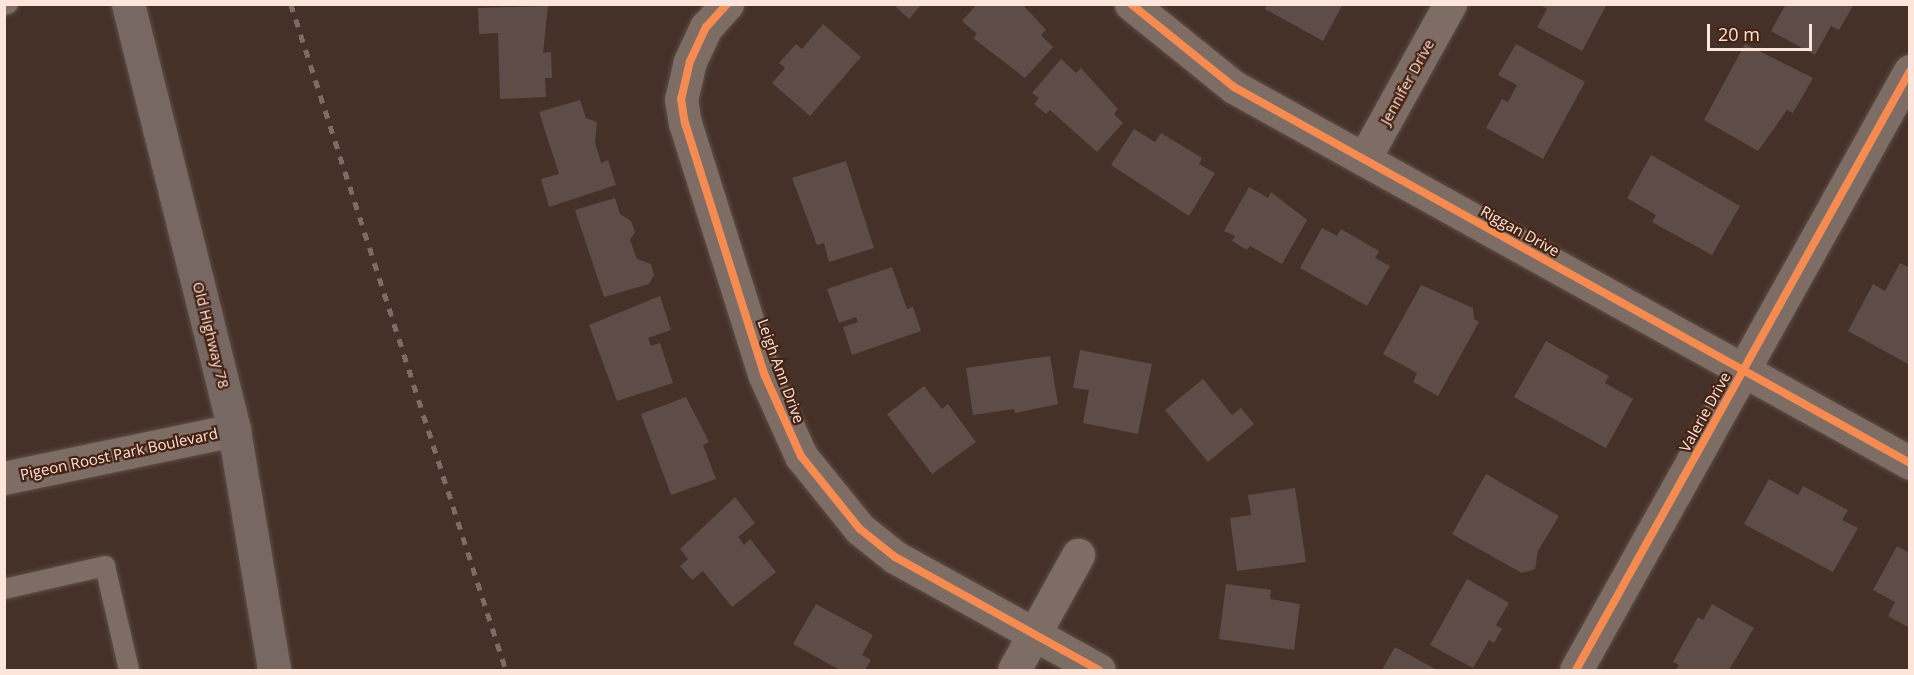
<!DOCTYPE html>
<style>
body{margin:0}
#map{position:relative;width:1914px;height:675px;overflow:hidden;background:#453128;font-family:"Open Sans",sans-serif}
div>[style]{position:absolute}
.building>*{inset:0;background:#5e4c48}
.roads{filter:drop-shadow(0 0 2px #5f4e46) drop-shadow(0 0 2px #5f4e46)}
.service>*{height:20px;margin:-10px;padding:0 10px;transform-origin:10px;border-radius:10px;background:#7d6d65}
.minor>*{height:33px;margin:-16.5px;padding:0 16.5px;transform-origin:16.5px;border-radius:16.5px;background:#7d6d65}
.secondary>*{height:33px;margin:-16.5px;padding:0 16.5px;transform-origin:16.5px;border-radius:16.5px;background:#776864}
.rail>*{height:4.5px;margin-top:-2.25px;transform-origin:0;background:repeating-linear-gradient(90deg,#7c6c64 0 8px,transparent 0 16px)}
.cycleway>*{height:8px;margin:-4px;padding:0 4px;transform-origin:4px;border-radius:4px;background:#f68b52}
span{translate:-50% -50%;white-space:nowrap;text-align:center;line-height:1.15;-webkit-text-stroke:4.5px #462212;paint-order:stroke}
.street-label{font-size:15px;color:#fde5db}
.frame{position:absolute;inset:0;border:6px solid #fde5db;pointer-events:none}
.scale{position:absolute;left:1707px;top:24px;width:105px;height:27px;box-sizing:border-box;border:3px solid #fde5db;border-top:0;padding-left:8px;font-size:18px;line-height:21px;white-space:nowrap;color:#fde5db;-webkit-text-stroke:4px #462212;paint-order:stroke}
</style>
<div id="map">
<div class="building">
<i style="clip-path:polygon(893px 4px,922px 4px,909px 19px)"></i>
<i style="clip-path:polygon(977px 4px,1022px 4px,1046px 30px,1041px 35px,1053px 47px,1025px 78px,973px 38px,977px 34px,962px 21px)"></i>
<i style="clip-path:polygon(1267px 4px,1343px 4px,1323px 41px,1265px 9px)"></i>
<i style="clip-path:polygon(1539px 4px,1607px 4px,1582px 51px,1537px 27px,1547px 9px)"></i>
<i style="clip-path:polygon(1786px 4px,1854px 4px,1839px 30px,1831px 26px,1815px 55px,1771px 31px)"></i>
<i style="clip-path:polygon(548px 6px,543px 53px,551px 52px,552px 78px,545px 78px,546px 97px,500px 99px,498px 33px,479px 34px,478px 8px)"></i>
<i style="clip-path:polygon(823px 24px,861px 57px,810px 116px,772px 83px,785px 68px,779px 63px,796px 44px,802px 49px)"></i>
<i style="clip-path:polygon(1516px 44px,1585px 82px,1543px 159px,1486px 128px,1502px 99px,1508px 102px,1517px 85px,1498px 75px)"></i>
<i style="clip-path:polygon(1745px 44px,1813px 78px,1793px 113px,1787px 110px,1758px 151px,1704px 120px)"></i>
<i style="clip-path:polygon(1061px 59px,1076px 73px,1081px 68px,1118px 109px,1114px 114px,1123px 123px,1097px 152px,1050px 110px,1046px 114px,1034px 104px,1039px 98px,1032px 93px)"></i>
<i style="clip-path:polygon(580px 100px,586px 118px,597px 122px,595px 142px,601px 163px,608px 160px,616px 185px,549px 207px,541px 179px,559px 174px,539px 112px)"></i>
<i style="clip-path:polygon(1134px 129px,1155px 142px,1161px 133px,1202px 158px,1199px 164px,1215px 173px,1189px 216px,1111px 165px)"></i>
<i style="clip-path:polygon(1651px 155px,1740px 206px,1712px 255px,1652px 222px,1656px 215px,1627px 198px)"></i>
<i style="clip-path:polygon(846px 161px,874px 248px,829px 262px,824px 243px,817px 245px,792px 178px)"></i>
<i style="clip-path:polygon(1249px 187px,1268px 198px,1271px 192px,1307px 220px,1282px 264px,1250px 246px,1247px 250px,1232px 241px,1235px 236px,1224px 231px)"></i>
<i style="clip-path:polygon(615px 198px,620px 214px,631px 221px,635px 232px,630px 240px,637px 259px,651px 264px,654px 275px,649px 284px,604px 297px,575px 210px)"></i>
<i style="clip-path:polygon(1322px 228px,1337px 236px,1341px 229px,1379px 251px,1375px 258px,1390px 266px,1367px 306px,1300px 268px)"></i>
<i style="clip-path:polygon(1900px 263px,1910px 268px,1910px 365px,1848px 331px,1873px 284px,1885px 291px)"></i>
<i style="clip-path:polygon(892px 267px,907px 309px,913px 307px,921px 331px,852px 355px,843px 327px,858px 322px,856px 317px,839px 323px,827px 289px)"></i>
<i style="clip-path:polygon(1421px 285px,1473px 308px,1474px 319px,1479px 322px,1438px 396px,1413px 382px,1417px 373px,1383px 354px)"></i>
<i style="clip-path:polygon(660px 296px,671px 330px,648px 338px,651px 346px,660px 343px,673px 383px,617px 401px,589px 325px)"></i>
<i style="clip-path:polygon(1546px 341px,1609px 376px,1605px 383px,1633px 399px,1606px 448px,1514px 397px)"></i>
<i style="clip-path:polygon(1080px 350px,1152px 364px,1138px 434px,1083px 423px,1089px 390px,1073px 388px)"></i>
<i style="clip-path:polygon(1050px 356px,1058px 404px,1015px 413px,1014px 409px,973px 415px,966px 368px)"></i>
<i style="clip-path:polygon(1203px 379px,1232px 415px,1241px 408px,1254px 424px,1208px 462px,1165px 410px)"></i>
<i style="clip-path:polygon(924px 386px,942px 409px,948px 404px,976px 442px,932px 474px,887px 414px)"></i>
<i style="clip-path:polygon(686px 397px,709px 442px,703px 445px,716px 479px,671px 495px,641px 414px)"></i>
<i style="clip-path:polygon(1486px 474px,1559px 516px,1538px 551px,1535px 569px,1522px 573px,1452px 534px)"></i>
<i style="clip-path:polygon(1769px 479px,1798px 495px,1803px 486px,1848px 510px,1842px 520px,1858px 528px,1833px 572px,1744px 524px)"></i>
<i style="clip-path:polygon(1295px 488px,1306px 562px,1237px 571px,1230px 518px,1251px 515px,1248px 495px)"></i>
<i style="clip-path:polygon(735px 497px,755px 523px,738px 537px,744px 545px,750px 539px,776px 572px,732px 607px,703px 571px,692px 580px,680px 566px,688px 559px,680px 549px)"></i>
<i style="clip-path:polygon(1897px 546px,1910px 553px,1910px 628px,1888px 616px,1895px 602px,1873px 590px)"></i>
<i style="clip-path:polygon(1467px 579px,1509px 603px,1496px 625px,1502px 629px,1494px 643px,1489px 640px,1473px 668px,1430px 645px)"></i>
<i style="clip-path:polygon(1226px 584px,1271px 590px,1270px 599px,1300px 604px,1294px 650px,1219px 639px)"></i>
<i style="clip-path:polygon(816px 604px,873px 635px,862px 655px,871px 660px,865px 670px,840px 670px,793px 644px)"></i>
<i style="clip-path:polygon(1712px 604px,1754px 628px,1729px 670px,1676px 670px,1679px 665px,1673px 662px,1698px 617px,1703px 620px)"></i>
<i style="clip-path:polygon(1395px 647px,1437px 670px,1382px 670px)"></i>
</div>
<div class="roads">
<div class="service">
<i style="left:4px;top:5px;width:4px;rotate:-14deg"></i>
<i style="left:4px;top:589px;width:104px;rotate:-12.8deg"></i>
<i style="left:105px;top:566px;width:107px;rotate:77deg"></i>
</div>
<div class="minor">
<i style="left:727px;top:4px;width:31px;rotate:132deg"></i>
<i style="left:706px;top:27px;width:38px;rotate:115deg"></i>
<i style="left:690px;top:61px;width:39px;rotate:103deg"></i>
<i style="left:681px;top:99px;width:24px;rotate:81deg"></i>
<i style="left:685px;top:123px;width:265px;rotate:72.5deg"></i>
<i style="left:765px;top:376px;width:88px;rotate:65.8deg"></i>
<i style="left:801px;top:456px;width:94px;rotate:51.1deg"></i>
<i style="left:860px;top:529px;width:45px;rotate:38.7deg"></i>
<i style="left:895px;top:557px;width:233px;rotate:29deg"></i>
<i style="left:1131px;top:4px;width:132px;rotate:38.9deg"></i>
<i style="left:1234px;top:87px;width:774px;rotate:29.08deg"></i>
<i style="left:1364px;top:159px;width:177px;rotate:-61deg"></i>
<i style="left:4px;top:478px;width:235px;rotate:-11.8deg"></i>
<i style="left:1014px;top:670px;width:132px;rotate:-60.9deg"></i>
<i style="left:1576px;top:670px;width:686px;rotate:-60.86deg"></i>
</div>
<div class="secondary">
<i style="left:128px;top:4px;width:439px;rotate:76deg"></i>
<i style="left:234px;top:430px;width:243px;rotate:80.5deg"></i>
</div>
</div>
<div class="rail">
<i style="left:291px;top:4px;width:700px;rotate:72.11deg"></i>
</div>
<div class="cycleway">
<i style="left:727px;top:4px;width:31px;rotate:132deg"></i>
<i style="left:706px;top:27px;width:38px;rotate:115deg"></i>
<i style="left:690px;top:61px;width:39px;rotate:103deg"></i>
<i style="left:681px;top:99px;width:24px;rotate:81deg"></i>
<i style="left:685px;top:123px;width:265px;rotate:72.5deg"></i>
<i style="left:765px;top:376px;width:88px;rotate:65.8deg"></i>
<i style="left:801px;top:456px;width:94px;rotate:51.1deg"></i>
<i style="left:860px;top:529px;width:45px;rotate:38.7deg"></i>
<i style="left:895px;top:557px;width:233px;rotate:29deg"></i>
<i style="left:1131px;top:4px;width:132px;rotate:38.9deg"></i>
<i style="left:1234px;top:87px;width:774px;rotate:29.08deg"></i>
<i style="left:1576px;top:670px;width:686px;rotate:-60.86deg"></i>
</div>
<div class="street-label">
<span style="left:1407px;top:82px;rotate:-61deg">Jennifer Drive</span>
<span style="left:1520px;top:231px;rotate:29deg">Riggan Drive</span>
<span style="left:211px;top:335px;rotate:76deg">Old Highway 78</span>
<span style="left:781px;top:371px;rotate:70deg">Leigh Ann Drive</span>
<span style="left:1705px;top:412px;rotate:-61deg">Valerie Drive</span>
<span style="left:119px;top:454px;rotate:-12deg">Pigeon Roost Park Boulevard</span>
</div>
<div class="frame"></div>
<div class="scale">20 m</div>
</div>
